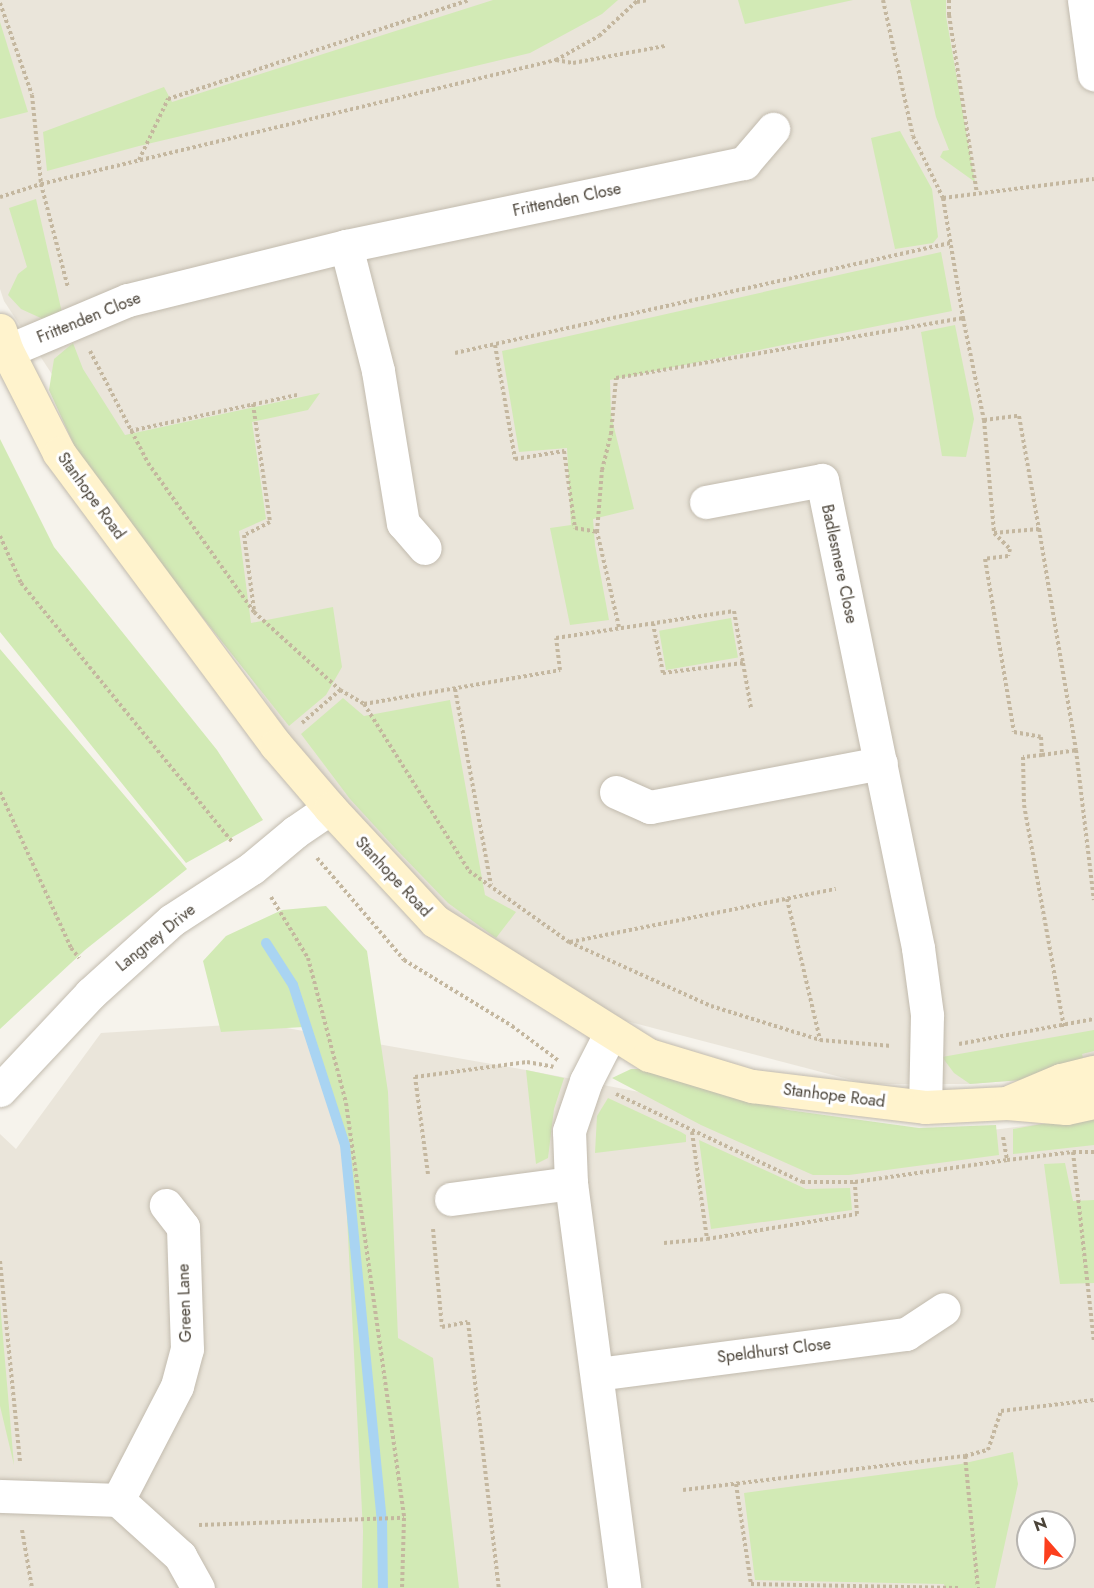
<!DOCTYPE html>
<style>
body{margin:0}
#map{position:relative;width:1094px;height:1588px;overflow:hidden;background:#f6f3ec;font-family:Jost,sans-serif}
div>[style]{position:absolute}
.residential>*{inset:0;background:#eae5da}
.green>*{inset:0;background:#d2eab5;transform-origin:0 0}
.stream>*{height:10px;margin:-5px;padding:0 5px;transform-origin:5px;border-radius:5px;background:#a9d4f2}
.path>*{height:4px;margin-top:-2px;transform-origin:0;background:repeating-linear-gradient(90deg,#c4b79f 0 3px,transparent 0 6px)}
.roads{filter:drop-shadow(0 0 2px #c2bbae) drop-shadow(0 0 2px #c2bbae)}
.street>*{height:33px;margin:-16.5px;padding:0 16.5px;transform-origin:16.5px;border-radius:16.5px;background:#fff}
.secondary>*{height:33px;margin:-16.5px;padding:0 16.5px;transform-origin:16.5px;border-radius:16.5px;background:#fff3cd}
span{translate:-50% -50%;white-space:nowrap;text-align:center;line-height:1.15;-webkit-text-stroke:6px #fff;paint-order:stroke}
.street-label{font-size:16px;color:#4b4439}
.north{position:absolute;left:1016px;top:1510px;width:60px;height:60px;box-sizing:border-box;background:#fff;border:2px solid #b7b4b0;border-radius:50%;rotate:340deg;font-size:16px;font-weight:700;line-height:24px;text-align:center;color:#4b4439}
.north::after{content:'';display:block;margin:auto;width:21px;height:27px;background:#fc3f1d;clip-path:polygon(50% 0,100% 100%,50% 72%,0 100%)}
</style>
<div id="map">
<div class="residential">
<i style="clip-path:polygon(0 0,1094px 0,1094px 1066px,1060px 1077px,970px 1084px,867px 1084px,611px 1017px,439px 915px,325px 791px,4px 301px,0 289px)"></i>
<i style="clip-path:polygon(evenodd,258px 1023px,526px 1070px,896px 1142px,1079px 1119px,1094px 1114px,1094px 1588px,0 1588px,0 1134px,16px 1149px,101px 1033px,258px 1023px,1028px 1522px,1064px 1522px,1064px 1558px,1028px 1558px,1028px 1522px)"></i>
</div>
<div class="green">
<i style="clip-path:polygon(493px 0,618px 0,602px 14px,530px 53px,139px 146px,47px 171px,43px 132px,164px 87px,172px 102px)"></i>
<i style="clip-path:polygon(738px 0,853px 0,745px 24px)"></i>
<i style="clip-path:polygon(910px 0,946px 0,946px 16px,975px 182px,940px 157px,943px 151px,949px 150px,936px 117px)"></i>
<i style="clip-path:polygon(0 22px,28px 112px,0 119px)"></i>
<i style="clip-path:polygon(900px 131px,932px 189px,938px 237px,933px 243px,895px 249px,871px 138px)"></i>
<i style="clip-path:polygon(36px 199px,63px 317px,45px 320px,21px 309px,8px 295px,18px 274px,27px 267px,9px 208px)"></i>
<i style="clip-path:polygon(941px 252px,952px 311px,610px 380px,611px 415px,634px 509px,593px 519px,595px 545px,609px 620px,570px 625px,550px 528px,571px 525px,567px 448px,519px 452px,502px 351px)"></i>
<i style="clip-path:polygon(955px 325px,974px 419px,966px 457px,942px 456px,921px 332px)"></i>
<i style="clip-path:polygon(73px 343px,83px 369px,125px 435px,320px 393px,308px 410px,252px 422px,266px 519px,239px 531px,251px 623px,333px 607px,342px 667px,326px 695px,289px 726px,102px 491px,74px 445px,49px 390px,54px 359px)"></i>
<i style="clip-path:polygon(0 439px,54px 547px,217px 750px,263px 820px,186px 863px,0 632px)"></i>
<i style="left:731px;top:618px;width:40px;height:73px;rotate:80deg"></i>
<i style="clip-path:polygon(0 649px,187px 869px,85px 950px,0 1029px)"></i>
<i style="clip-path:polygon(343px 698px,364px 716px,450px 700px,485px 895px,516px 912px,496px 938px,448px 903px,395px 848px,350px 799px,301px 734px)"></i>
<i style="clip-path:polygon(326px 906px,367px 951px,388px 1092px,398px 1338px,433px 1358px,459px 1588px,362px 1588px,363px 1531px,344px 1157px,303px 1027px,221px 1032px,203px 961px,226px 936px,282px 910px)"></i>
<i style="clip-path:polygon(1094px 1030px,1094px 1051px,1082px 1054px,1086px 1069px,1060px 1077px,970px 1084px,954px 1073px,942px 1057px)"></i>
<i style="clip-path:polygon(631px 1069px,645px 1069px,693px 1085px,788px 1110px,919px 1128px,996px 1125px,999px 1155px,849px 1175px,813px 1175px,701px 1125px,612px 1078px)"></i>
<i style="clip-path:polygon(526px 1070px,564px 1078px,554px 1109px,548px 1158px,536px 1164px)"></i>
<i style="clip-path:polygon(608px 1098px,681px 1132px,686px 1135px,686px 1142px,595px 1153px,597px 1116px)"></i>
<i style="clip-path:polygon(1094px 1115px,1094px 1145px,1013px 1154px,1013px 1129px)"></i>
<i style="clip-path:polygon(699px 1140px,806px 1189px,850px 1188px,852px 1210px,711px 1229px)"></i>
<i style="clip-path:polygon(1065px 1163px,1073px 1201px,1094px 1200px,1094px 1283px,1060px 1284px,1044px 1164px)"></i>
<i style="clip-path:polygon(0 1303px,14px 1465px,0 1406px)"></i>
<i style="clip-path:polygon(1013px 1452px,1018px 1484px,995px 1588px,945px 1588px,944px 1584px,755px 1580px,744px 1493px,961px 1464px)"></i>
</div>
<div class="stream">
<i style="left:266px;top:943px;width:50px;rotate:57.3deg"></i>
<i style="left:293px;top:985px;width:168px;rotate:72deg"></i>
<i style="left:345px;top:1145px;width:376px;rotate:84.4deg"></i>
<i style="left:382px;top:1519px;width:69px;rotate:89.2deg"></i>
</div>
<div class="path">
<i style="left:883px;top:0;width:139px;rotate:77.6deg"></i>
<i style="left:913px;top:136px;width:69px;rotate:64.2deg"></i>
<i style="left:943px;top:198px;width:122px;rotate:80.5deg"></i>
<i style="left:963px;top:318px;width:104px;rotate:78.4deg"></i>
<i style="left:984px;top:420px;width:113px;rotate:84.9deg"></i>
<i style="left:994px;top:533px;width:23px;rotate:45deg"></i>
<i style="left:1010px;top:549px;width:7px;rotate:106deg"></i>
<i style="left:1008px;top:556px;width:23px;rotate:173deg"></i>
<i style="left:985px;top:559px;width:175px;rotate:80.5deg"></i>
<i style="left:1014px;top:732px;width:27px;rotate:10deg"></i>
<i style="left:1041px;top:737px;width:18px;rotate:87deg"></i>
<i style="left:1042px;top:755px;width:19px;rotate:174deg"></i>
<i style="left:1023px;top:757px;width:48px;rotate:88.8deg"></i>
<i style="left:1024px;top:805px;width:226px;rotate:79.8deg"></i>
<i style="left:949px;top:0;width:15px;rotate:90deg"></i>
<i style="left:949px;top:15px;width:180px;rotate:81.1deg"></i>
<i style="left:637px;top:2px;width:11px;rotate:-10deg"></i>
<i style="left:0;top:3px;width:97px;rotate:70.8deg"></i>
<i style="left:32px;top:95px;width:89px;rotate:84.2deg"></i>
<i style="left:41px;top:184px;width:107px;rotate:75.4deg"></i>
<i style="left:556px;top:60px;width:17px;rotate:10deg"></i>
<i style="left:573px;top:63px;width:94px;rotate:-10.5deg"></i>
<i style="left:139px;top:160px;width:68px;rotate:-64.6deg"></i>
<i style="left:168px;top:99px;width:317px;rotate:-18.2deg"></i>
<i style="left:0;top:197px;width:43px;rotate:-17.6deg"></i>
<i style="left:41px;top:184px;width:530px;rotate:-13.54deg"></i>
<i style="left:556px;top:60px;width:49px;rotate:-29.2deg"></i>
<i style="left:599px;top:36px;width:53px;rotate:-42.7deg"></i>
<i style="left:943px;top:198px;width:152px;rotate:-7.2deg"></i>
<i style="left:495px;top:345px;width:116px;rotate:80deg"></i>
<i style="left:515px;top:459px;width:50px;rotate:-9.3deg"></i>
<i style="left:564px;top:451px;width:78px;rotate:81.9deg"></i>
<i style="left:575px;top:528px;width:22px;rotate:10deg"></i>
<i style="left:90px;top:351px;width:126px;rotate:62.6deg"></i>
<i style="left:148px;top:463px;width:183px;rotate:54.6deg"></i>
<i style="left:254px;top:612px;width:116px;rotate:42.2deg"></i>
<i style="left:340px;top:690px;width:28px;rotate:30deg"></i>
<i style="left:364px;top:704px;width:197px;rotate:57.8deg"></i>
<i style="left:469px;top:871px;width:123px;rotate:35.4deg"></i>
<i style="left:569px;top:942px;width:156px;rotate:24.3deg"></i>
<i style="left:711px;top:1006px;width:114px;rotate:17.3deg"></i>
<i style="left:820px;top:1040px;width:72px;rotate:4.8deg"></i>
<i style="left:455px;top:353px;width:507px;rotate:-12.53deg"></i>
<i style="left:253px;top:404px;width:119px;rotate:81.8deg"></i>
<i style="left:270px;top:522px;width:29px;rotate:153deg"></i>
<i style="left:244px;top:535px;width:76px;rotate:82.4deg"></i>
<i style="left:984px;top:420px;width:35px;rotate:-7deg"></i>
<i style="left:1019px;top:416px;width:115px;rotate:80deg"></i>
<i style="left:130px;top:431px;width:171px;rotate:-12.2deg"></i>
<i style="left:994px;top:533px;width:45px;rotate:-5.1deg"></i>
<i style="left:1039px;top:529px;width:224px;rotate:80.5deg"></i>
<i style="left:1076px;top:750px;width:151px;rotate:83.2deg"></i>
<i style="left:0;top:536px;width:51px;rotate:65.9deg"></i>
<i style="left:21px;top:583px;width:334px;rotate:50.8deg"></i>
<i style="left:619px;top:627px;width:98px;rotate:-103deg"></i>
<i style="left:597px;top:532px;width:62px;rotate:-85.4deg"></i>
<i style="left:602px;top:470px;width:37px;rotate:-76deg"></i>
<i style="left:611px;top:434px;width:56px;rotate:-84.9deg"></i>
<i style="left:616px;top:378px;width:352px;rotate:-9.8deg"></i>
<i style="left:743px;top:663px;width:46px;rotate:79.9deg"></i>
<i style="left:455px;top:689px;width:199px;rotate:79.6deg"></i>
<i style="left:364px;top:704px;width:199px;rotate:-9.8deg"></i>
<i style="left:560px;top:670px;width:32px;rotate:-97deg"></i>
<i style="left:556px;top:638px;width:180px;rotate:-8.6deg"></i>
<i style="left:734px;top:611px;width:53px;rotate:80.2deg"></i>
<i style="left:743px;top:663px;width:81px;rotate:172.9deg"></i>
<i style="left:663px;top:673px;width:50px;rotate:-101.5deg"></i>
<i style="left:302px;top:723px;width:50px;rotate:-41deg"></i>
<i style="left:1042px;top:755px;width:34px;rotate:-8deg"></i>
<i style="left:0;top:792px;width:171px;rotate:65.5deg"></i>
<i style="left:71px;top:948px;width:13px;rotate:51deg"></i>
<i style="left:317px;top:858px;width:134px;rotate:49.5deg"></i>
<i style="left:404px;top:960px;width:127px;rotate:31.4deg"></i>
<i style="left:512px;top:1026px;width:59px;rotate:36.7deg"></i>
<i style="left:271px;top:897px;width:71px;rotate:58.8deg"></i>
<i style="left:308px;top:958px;width:150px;rotate:75.3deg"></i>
<i style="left:346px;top:1103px;width:419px;rotate:82deg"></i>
<i style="left:404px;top:1518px;width:70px;rotate:91.6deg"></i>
<i style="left:787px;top:899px;width:145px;rotate:76.8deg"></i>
<i style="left:570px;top:942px;width:271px;rotate:-11.3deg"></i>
<i style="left:959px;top:1044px;width:137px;rotate:-10.5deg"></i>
<i style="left:616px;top:1094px;width:206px;rotate:25.3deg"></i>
<i style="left:802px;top:1182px;width:53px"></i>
<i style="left:855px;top:1182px;width:154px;rotate:-8.2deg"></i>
<i style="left:1007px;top:1160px;width:66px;rotate:-6.9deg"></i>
<i style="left:1073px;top:1152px;width:21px"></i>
<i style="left:692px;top:1132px;width:108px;rotate:82deg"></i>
<i style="left:1003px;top:1137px;width:23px;rotate:80deg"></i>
<i style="left:1073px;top:1152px;width:190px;rotate:83.7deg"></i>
<i style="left:428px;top:1174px;width:98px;rotate:-97.6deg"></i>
<i style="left:415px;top:1077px;width:113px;rotate:-7.6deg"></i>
<i style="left:527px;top:1062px;width:27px;rotate:10deg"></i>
<i style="left:433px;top:1229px;width:98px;rotate:84.8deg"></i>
<i style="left:442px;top:1327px;width:26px;rotate:-11deg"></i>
<i style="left:468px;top:1322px;width:268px;rotate:83.4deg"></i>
<i style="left:664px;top:1243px;width:43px;rotate:-5.3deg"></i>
<i style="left:707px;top:1239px;width:152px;rotate:-9.5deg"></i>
<i style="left:857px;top:1214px;width:32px;rotate:-94deg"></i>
<i style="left:0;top:1261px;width:203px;rotate:84.3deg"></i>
<i style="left:965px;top:1456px;width:133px;rotate:84.4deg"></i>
<i style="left:736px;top:1484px;width:101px;rotate:81.5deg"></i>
<i style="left:751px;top:1584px;width:207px;rotate:1.1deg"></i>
<i style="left:683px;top:1490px;width:284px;rotate:-6.9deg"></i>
<i style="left:965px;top:1456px;width:24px;rotate:-15deg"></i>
<i style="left:988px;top:1450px;width:41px;rotate:-71.6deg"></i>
<i style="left:1001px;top:1411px;width:94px;rotate:-6.7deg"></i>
<i style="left:199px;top:1525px;width:205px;rotate:-2deg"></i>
<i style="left:22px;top:1530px;width:59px;rotate:80.2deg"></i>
</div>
<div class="roads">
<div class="street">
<i style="left:1084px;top:0;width:75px;rotate:82.3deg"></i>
<i style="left:346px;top:246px;width:129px;rotate:75.6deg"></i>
<i style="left:378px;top:371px;width:154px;rotate:80.7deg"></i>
<i style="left:403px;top:523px;width:33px;rotate:49deg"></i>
<i style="left:7px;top:351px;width:131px;rotate:-22.9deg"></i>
<i style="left:128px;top:300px;width:225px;rotate:-13.9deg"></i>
<i style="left:346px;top:246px;width:407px;rotate:-11.8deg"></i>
<i style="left:744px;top:163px;width:45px;rotate:-49.5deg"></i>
<i style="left:706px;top:502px;width:118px;rotate:-10.7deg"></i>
<i style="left:822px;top:480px;width:478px;rotate:78.4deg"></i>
<i style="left:918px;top:948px;width:68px;rotate:82.3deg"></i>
<i style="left:927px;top:1015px;width:92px;rotate:91.2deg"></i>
<i style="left:616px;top:792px;width:37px;rotate:24deg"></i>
<i style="left:650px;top:807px;width:235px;rotate:-10.8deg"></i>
<i style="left:611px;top:1032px;width:55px;rotate:117deg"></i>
<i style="left:586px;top:1081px;width:53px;rotate:108.8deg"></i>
<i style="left:569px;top:1131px;width:52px;rotate:87.8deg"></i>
<i style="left:571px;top:1183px;width:408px;rotate:82.5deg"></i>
<i style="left:0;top:1090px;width:132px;rotate:-46.8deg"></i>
<i style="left:90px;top:994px;width:110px;rotate:-42.1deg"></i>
<i style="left:172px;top:920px;width:95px;rotate:-33deg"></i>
<i style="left:252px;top:868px;width:56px;rotate:-39.9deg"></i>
<i style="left:295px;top:832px;width:42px;rotate:-34.4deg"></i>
<i style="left:451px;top:1199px;width:121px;rotate:-7.6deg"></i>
<i style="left:597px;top:1374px;width:312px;rotate:-7.4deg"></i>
<i style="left:906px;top:1334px;width:45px;rotate:-33.3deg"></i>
<i style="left:0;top:1496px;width:118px;rotate:1.9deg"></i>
<i style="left:118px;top:1500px;width:128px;rotate:-62.6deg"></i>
<i style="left:177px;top:1386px;width:38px;rotate:-75deg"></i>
<i style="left:187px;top:1349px;width:122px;rotate:-91.9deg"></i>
<i style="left:183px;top:1227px;width:28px;rotate:-128deg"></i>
<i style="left:118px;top:1500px;width:84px;rotate:42.1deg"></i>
<i style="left:180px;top:1556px;width:37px;rotate:61deg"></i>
</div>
<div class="secondary">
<i style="left:0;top:330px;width:22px;rotate:72deg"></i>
<i style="left:7px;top:351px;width:114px;rotate:63deg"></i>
<i style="left:59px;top:453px;width:364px;rotate:53.4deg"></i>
<i style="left:276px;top:745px;width:83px;rotate:49.4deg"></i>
<i style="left:330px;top:808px;width:154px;rotate:47.1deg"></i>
<i style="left:435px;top:921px;width:252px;rotate:32.1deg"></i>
<i style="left:649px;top:1055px;width:108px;rotate:16.8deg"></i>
<i style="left:752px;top:1086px;width:174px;rotate:6.9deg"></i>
<i style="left:925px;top:1107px;width:82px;rotate:-2.8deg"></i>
<i style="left:1007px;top:1103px;width:59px;rotate:4.8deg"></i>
<i style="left:1066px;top:1108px;width:29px;rotate:-12deg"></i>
<i style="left:1011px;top:1101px;width:54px;rotate:-22.8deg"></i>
<i style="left:1061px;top:1080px;width:34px;rotate:-14deg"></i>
</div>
</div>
<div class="street-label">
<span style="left:567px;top:200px;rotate:-12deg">Frittenden Close</span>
<span style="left:89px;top:318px;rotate:-22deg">Frittenden Close</span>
<span style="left:91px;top:496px;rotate:54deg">Stanhope Road</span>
<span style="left:839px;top:564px;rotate:78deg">Badlesmere Close</span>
<span style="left:393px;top:877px;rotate:47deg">Stanhope Road</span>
<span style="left:156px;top:938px;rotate:-39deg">Langney Drive</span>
<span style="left:834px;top:1096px;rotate:7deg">Stanhope Road</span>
<span style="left:185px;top:1303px;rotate:-92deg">Green Lane</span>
<span style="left:774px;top:1351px;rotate:-7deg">Speldhurst Close</span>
</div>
<div class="north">N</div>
</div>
